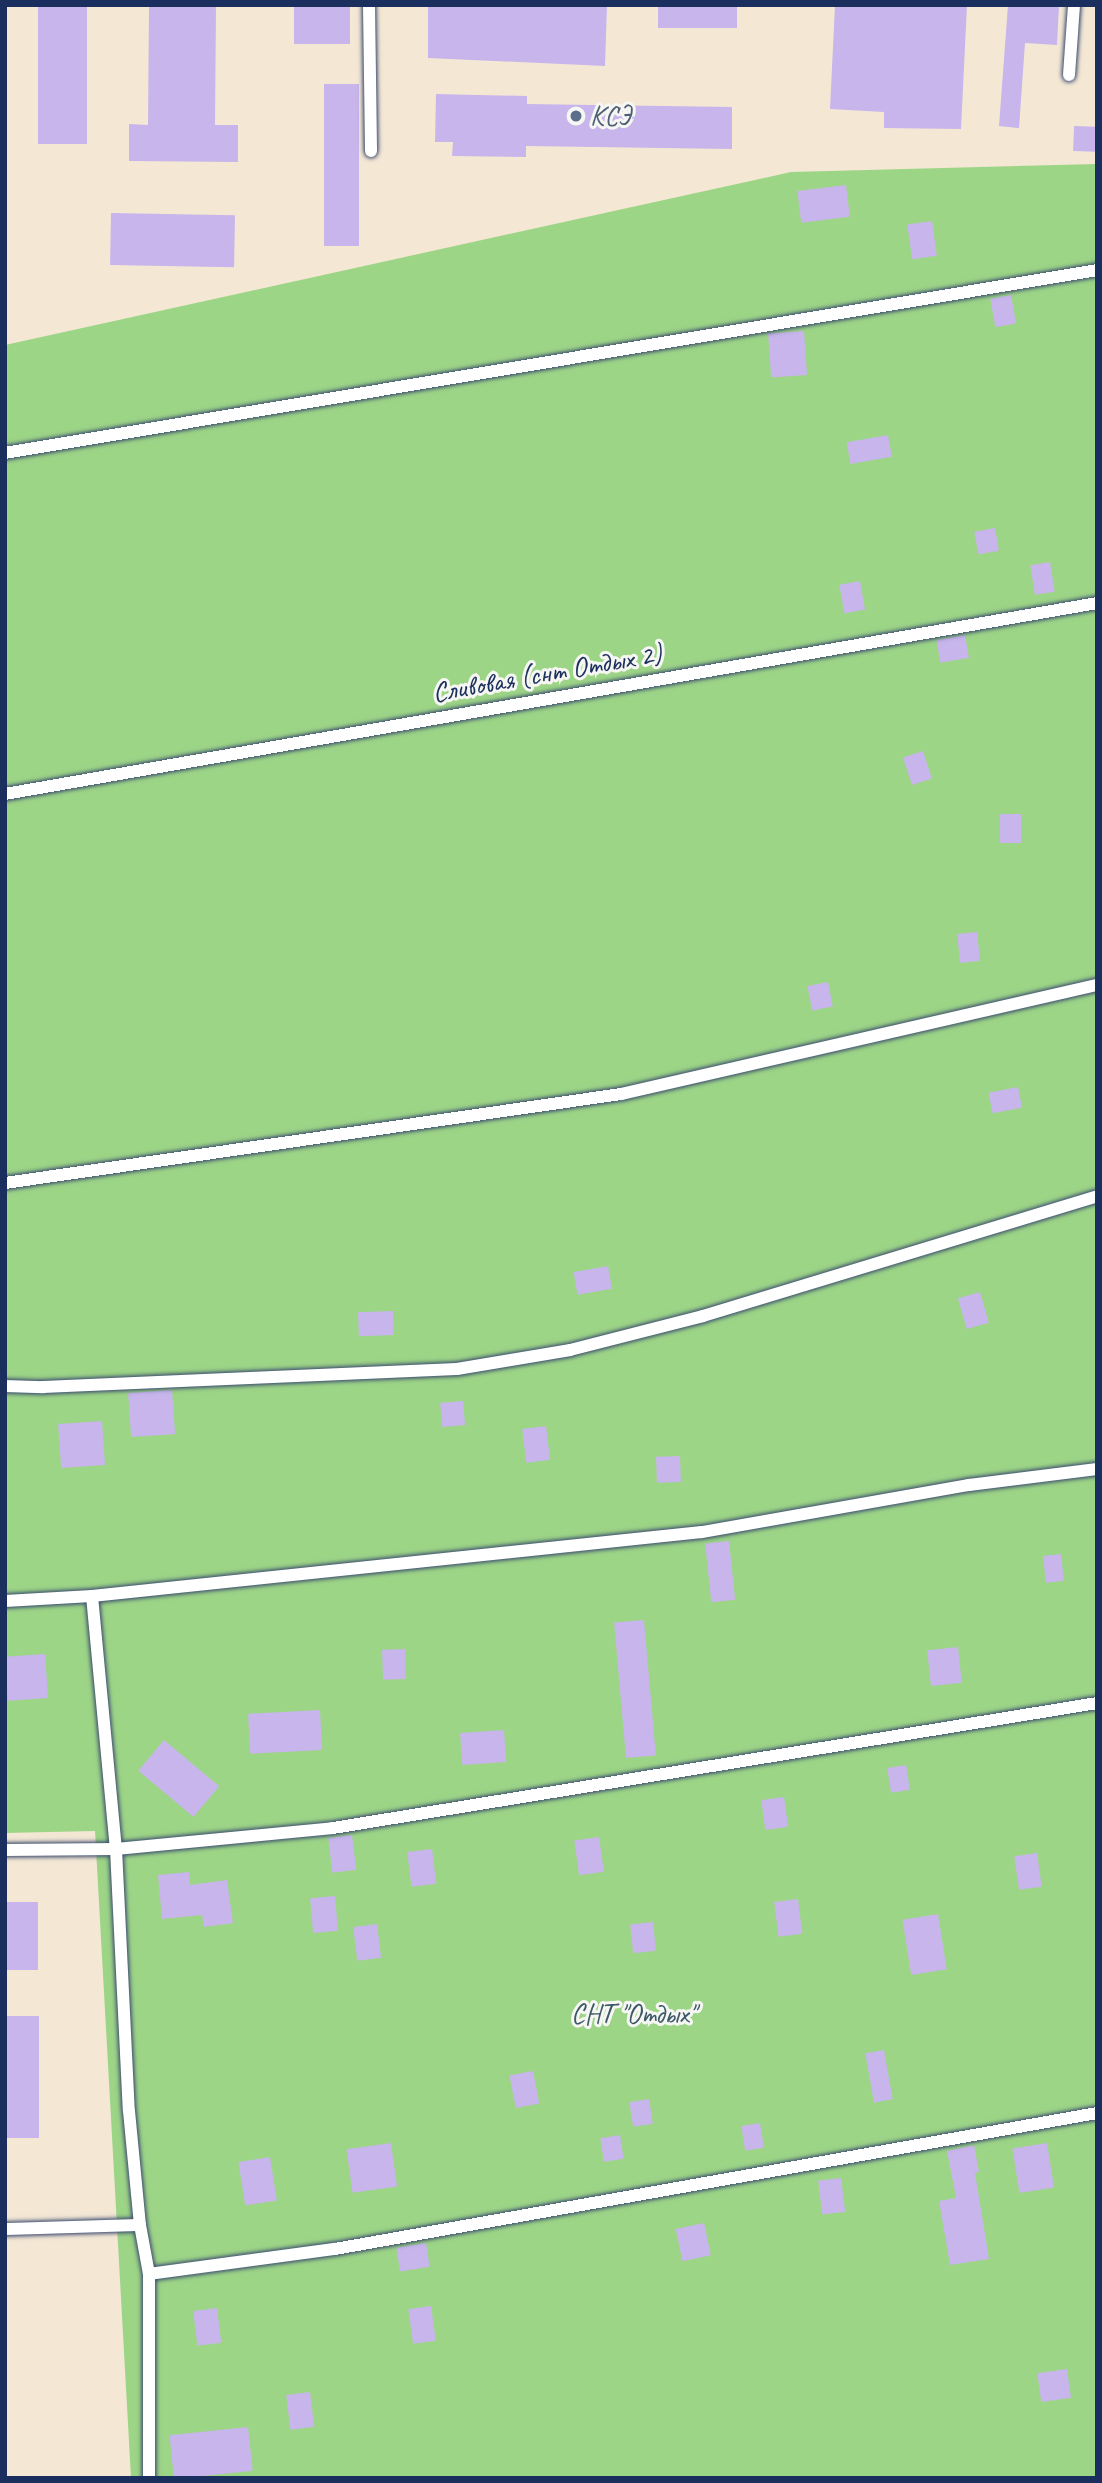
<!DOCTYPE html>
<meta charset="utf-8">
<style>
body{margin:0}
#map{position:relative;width:1102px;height:2483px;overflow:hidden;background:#f4e8d5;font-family:Caveat,sans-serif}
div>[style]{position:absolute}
.green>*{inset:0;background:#9dd587}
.building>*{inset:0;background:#c7b5eb;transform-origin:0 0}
.roads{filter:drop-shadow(0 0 2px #3c4b70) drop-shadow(0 0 2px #3c4b70)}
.lane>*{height:12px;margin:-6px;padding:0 6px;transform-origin:6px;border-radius:6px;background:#fff}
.dots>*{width:19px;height:19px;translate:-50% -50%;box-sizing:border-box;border:4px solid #f6f6f2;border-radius:50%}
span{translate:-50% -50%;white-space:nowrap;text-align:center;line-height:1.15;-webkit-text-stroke:6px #f6f6f2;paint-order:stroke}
.service-label{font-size:28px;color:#4e5e75}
.left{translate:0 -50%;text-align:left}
.street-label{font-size:28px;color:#1b2f5e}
.park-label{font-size:28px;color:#3c5868}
.frame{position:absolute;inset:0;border:7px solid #1b2f5e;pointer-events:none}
</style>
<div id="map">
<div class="green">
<i style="clip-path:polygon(1097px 164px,1097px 2478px,131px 2478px,95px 1831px,5px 1833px,5px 345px,791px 172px)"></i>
</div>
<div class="building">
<i style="left:38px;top:5px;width:49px;height:139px"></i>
<i style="clip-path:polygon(149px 5px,216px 5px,215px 125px,238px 125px,238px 162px,129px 161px,129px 124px,148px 125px)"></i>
<i style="left:294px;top:5px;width:56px;height:39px"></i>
<i style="clip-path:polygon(428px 5px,607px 5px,605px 66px,428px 58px)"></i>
<i style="left:658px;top:5px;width:79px;height:23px"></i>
<i style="clip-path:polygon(835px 5px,967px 5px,961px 129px,884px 128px,884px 112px,830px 109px)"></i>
<i style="clip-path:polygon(1008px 5px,1059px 5px,1057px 45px,1025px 43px,1019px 128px,999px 126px)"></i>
<i style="left:324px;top:84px;width:35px;height:162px"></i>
<i style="clip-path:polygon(436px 94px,527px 96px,527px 104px,732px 107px,732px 149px,526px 146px,526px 157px,452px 156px,453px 142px,435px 142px)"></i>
<i style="left:1074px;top:126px;width:23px;height:25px;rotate:2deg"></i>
<i style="left:846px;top:185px;width:32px;height:49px;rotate:83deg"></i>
<i style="left:111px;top:213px;width:124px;height:52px;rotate:1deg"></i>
<i style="left:932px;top:221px;width:35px;height:25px;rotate:82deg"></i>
<i style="left:1011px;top:295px;width:29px;height:21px;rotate:80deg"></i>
<i style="left:804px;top:331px;width:44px;height:36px;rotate:86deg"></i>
<i style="left:888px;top:435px;width:22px;height:42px;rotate:80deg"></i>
<i style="left:995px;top:528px;width:23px;height:21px;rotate:80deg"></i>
<i style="left:1050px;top:562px;width:30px;height:20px;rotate:81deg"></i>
<i style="left:860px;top:581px;width:29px;height:21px;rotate:80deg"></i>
<i style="left:965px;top:635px;width:23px;height:29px;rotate:80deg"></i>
<i style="left:923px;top:751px;width:29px;height:21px;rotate:72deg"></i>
<i style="left:1000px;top:814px;width:21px;height:29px"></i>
<i style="left:977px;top:932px;width:29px;height:20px;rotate:84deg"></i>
<i style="left:828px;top:982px;width:25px;height:21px;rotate:79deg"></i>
<i style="left:1018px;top:1087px;width:21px;height:30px;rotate:79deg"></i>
<i style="left:608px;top:1266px;width:23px;height:35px;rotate:80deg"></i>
<i style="left:980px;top:1292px;width:32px;height:23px;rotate:74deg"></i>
<i style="left:393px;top:1311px;width:24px;height:35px;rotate:88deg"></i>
<i style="left:172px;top:1390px;width:44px;height:44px;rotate:86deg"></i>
<i style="left:463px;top:1401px;width:24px;height:23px;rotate:85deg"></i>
<i style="left:102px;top:1421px;width:44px;height:44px;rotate:86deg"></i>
<i style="left:546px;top:1426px;width:34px;height:24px;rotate:83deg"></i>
<i style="left:680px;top:1456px;width:26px;height:24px;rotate:88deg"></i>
<i style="left:729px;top:1541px;width:59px;height:24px;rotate:84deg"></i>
<i style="left:1061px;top:1554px;width:27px;height:18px;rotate:84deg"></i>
<i style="left:644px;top:1620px;width:136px;height:30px;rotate:85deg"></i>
<i style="left:958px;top:1647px;width:36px;height:31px;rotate:84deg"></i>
<i style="left:405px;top:1649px;width:30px;height:23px;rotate:88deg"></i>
<i style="left:45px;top:1654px;width:44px;height:40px;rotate:86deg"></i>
<i style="left:320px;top:1710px;width:40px;height:72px;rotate:87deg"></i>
<i style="left:504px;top:1730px;width:32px;height:44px;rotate:86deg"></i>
<i style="left:164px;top:1740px;width:72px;height:40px;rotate:40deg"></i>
<i style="left:906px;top:1765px;width:25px;height:19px;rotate:81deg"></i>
<i style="left:784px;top:1797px;width:30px;height:23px;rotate:82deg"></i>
<i style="left:352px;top:1835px;width:35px;height:24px;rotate:83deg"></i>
<i style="left:599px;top:1837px;width:35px;height:25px;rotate:82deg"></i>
<i style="left:432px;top:1849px;width:35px;height:25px;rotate:83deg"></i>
<i style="left:1037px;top:1853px;width:34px;height:23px;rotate:82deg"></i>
<i style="clip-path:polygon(189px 1872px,190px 1885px,227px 1880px,233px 1923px,204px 1927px,202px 1915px,162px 1919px,158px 1875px)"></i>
<i style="left:335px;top:1896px;width:35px;height:25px;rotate:85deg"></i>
<i style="left:798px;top:1899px;width:35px;height:24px;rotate:83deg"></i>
<i style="left:5px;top:1902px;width:33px;height:68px"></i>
<i style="left:938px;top:1914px;width:56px;height:36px;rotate:81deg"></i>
<i style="left:653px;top:1922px;width:29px;height:23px;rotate:84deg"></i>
<i style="left:377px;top:1924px;width:34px;height:24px;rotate:83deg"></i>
<i style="left:5px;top:2016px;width:34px;height:122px"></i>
<i style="left:884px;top:2050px;width:50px;height:19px;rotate:80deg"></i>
<i style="left:533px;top:2071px;width:33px;height:24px;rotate:79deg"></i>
<i style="left:649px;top:2099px;width:25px;height:20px;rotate:81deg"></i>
<i style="left:760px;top:2123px;width:25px;height:19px;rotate:81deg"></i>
<i style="left:620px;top:2135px;width:24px;height:20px;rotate:81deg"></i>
<i style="left:391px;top:2143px;width:44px;height:45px;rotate:82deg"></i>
<i style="left:1047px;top:2143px;width:45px;height:35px;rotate:81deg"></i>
<i style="clip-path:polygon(974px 2145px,979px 2172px,975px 2173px,989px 2259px,950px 2265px,939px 2201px,956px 2198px,947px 2151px)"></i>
<i style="left:270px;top:2157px;width:44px;height:32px;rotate:81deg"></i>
<i style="left:841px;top:2178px;width:34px;height:23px;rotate:83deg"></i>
<i style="left:704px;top:2223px;width:33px;height:29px;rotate:78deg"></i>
<i style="left:426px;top:2243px;width:24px;height:30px;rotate:81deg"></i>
<i style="left:431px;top:2306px;width:35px;height:23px;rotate:82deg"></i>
<i style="left:217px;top:2308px;width:35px;height:24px;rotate:83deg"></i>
<i style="left:1067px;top:2369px;width:29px;height:30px;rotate:82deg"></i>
<i style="left:310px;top:2392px;width:35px;height:24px;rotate:83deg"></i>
<i style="left:248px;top:2427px;width:44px;height:79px;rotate:84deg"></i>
</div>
<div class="roads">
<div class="lane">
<i style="left:369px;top:5px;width:146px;rotate:89.2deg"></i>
<i style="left:1069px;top:75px;width:70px;rotate:-85.9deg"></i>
<i style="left:5px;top:453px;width:1107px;rotate:-9.51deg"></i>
<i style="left:5px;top:794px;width:1109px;rotate:-9.92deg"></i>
<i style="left:5px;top:1183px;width:622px;rotate:-8.22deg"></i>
<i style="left:621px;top:1094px;width:488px;rotate:-12.9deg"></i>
<i style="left:5px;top:1386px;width:38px;rotate:2deg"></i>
<i style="left:43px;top:1387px;width:414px;rotate:-2.5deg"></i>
<i style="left:457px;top:1369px;width:115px;rotate:-9.5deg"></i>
<i style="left:570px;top:1350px;width:137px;rotate:-14.3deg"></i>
<i style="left:703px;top:1316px;width:412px;rotate:-16.9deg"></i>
<i style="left:92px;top:1596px;width:254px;rotate:84.6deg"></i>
<i style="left:116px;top:1849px;width:262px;rotate:87.2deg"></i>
<i style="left:129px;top:2111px;width:115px;rotate:84.5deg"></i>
<i style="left:140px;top:2225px;width:50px;rotate:79.6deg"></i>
<i style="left:149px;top:2274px;width:204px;rotate:90deg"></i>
<i style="left:5px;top:1601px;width:87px;rotate:-3.3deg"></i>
<i style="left:92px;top:1596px;width:613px;rotate:-5.99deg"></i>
<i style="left:702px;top:1532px;width:271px;rotate:-10deg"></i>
<i style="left:969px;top:1485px;width:129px;rotate:-7.1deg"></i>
<i style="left:5px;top:1850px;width:111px;rotate:-0.5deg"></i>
<i style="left:116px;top:1849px;width:218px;rotate:-5.5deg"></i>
<i style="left:333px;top:1828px;width:774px;rotate:-9.29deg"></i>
<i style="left:5px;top:2229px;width:135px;rotate:-1.7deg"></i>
<i style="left:149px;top:2274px;width:188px;rotate:-7.7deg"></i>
<i style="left:335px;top:2249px;width:774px;rotate:-10.12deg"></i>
</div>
</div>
<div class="dots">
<i style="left:576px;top:116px;background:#5c6f8a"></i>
</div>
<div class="service-label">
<span class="left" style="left:590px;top:116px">КСЭ</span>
</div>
<div class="street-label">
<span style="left:547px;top:673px;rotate:-10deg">Сливовая (снт Отдых 2)</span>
</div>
<div class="park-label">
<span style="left:633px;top:2014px">СНТ "Отдых"</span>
</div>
<div class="frame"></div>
</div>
